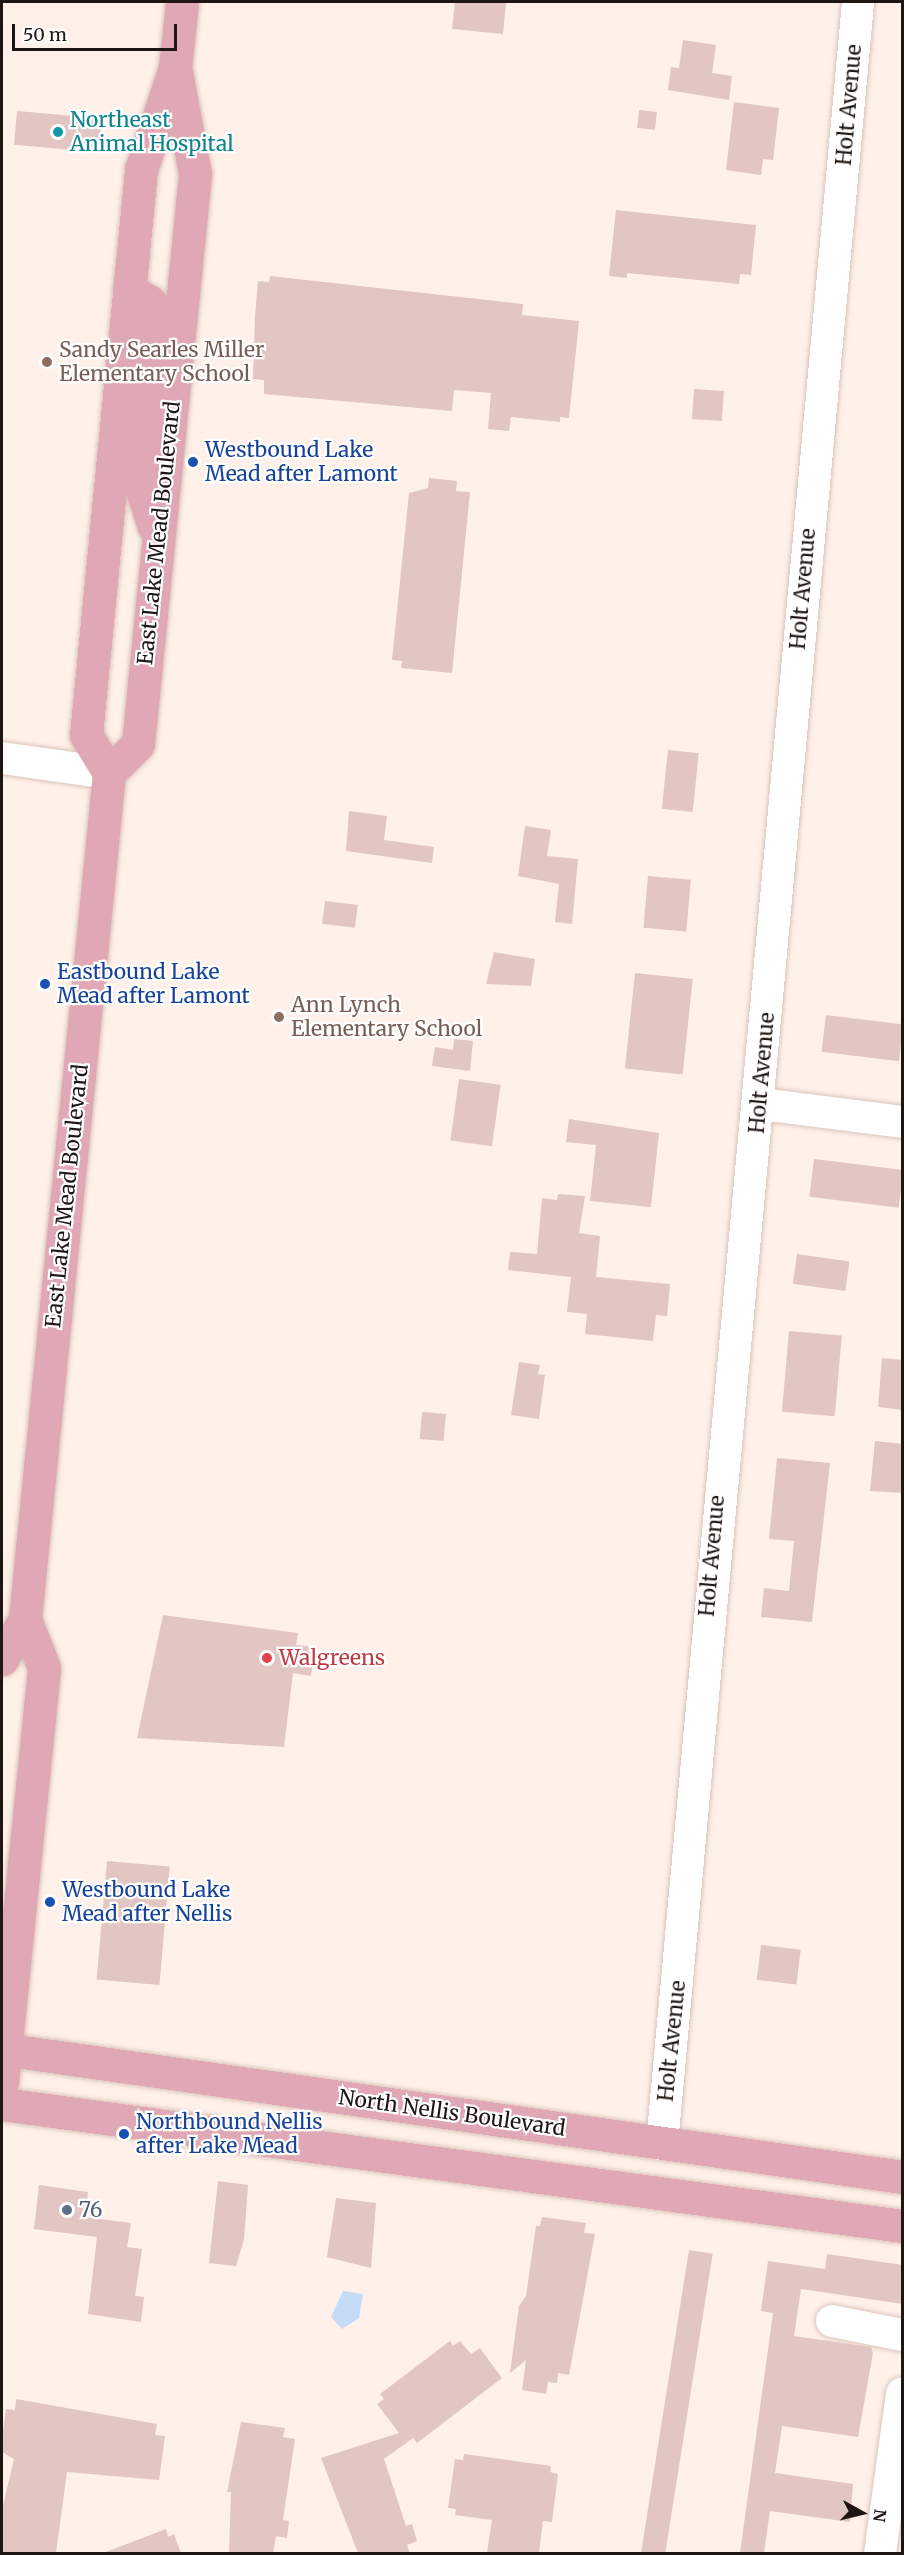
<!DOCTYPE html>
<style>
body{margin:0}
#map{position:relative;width:904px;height:2555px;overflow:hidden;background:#fff0ea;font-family:Merriweather,serif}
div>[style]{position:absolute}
.water>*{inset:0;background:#c4dcf7}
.building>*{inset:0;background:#e1c6c4;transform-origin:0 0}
.roads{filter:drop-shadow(0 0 2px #dbc4b9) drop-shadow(0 0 2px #dbc4b9)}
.minor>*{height:32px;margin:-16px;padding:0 16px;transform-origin:16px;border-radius:16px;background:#fff}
.major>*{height:33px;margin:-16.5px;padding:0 16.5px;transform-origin:16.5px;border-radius:16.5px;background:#e0a8b5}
.dots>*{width:16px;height:16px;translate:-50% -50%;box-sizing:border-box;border:3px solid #fff;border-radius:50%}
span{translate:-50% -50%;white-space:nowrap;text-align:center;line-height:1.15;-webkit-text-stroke:4.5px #fff;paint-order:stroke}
.street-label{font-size:21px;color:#1e1612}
.culture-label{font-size:21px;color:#0d838f}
.left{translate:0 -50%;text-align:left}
.education-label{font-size:21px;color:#785e54}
.transit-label{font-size:21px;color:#164399}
.health-label{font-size:21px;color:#be3a42}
.service-label{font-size:21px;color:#4e5e75}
.frame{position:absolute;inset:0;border:3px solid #1e1612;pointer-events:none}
.north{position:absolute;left:832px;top:2483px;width:60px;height:60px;-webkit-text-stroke:4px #fff;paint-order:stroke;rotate:98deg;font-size:16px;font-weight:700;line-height:24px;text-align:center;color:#1e1612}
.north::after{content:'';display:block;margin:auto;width:21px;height:27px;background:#1e1612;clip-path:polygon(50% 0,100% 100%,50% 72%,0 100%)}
.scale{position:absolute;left:12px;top:24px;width:165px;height:27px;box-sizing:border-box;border:3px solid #1e1612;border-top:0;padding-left:8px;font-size:18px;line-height:21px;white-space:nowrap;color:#1e1612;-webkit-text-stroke:4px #fff;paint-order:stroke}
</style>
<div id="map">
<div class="water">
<i style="clip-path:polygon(343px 2291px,363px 2294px,359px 2318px,342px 2329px,331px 2317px)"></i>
</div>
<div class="building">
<i style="clip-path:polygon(455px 2px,506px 2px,503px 34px,452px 29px)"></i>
<i style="clip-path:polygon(683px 40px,716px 45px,712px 73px,732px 76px,729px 100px,668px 90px,671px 67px,679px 68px)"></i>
<i style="clip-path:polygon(734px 102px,779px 108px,773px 160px,763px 159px,761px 175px,726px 170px)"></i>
<i style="left:639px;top:110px;width:18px;height:18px;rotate:6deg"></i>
<i style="left:17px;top:111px;width:85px;height:34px;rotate:5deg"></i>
<i style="clip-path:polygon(616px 210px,756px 225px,751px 275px,740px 274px,739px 284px,627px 273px,627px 278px,609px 276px)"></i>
<i style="clip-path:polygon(270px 276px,523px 304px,522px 315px,579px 321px,569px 418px,560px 417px,560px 422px,511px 417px,509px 431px,488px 429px,491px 393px,454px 390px,452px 411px,264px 394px,264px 380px,253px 379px,255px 316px,258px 281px,269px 282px)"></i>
<i style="left:694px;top:389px;width:30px;height:30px;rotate:4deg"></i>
<i style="clip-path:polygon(429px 478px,457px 481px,456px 491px,470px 492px,452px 673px,401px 668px,402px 661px,392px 660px,409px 493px,428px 488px)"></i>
<i style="left:668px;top:750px;width:31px;height:59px;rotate:6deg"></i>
<i style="clip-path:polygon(349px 811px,387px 816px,384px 840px,434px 847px,432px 863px,346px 851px)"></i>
<i style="clip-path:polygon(525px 826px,551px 830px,547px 856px,578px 859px,572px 924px,555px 922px,559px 884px,518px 876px)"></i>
<i style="left:648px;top:876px;width:43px;height:52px;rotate:5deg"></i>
<i style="left:325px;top:901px;width:33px;height:23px;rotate:7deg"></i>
<i style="clip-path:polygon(494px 952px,535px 959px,531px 986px,486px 984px)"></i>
<i style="left:635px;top:973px;width:58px;height:96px;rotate:6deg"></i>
<i style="left:826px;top:1015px;width:78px;height:37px;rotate:7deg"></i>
<i style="clip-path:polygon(454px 1039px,473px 1041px,470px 1071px,432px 1066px,435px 1047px,453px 1050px)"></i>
<i style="left:459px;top:1079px;width:42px;height:62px;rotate:8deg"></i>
<i style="clip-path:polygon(569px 1119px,659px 1133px,651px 1207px,590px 1201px,596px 1145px,566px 1142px)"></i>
<i style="left:814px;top:1159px;width:90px;height:38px;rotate:7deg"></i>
<i style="clip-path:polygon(558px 1194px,585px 1196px,579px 1233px,600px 1236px,596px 1277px,670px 1284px,667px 1316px,656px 1315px,653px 1341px,585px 1334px,587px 1314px,567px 1312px,571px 1277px,508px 1270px,510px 1252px,537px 1254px,542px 1198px,557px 1200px)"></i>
<i style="left:797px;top:1254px;width:53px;height:30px;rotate:8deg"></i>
<i style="left:789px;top:1331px;width:53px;height:81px;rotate:5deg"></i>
<i style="clip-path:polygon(882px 1358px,903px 1360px,903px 1410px,878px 1407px)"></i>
<i style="clip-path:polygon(519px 1362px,540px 1365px,538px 1374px,545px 1375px,539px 1419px,511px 1415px)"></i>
<i style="left:422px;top:1412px;width:24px;height:27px;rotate:5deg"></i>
<i style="clip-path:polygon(875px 1441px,903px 1444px,903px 1493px,870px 1491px)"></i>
<i style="clip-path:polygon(777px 1458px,830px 1463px,812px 1622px,761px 1617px,764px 1588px,789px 1591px,794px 1541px,769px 1539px)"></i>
<i style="clip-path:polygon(163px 1615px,298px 1633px,296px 1645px,315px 1647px,311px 1676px,293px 1673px,284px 1747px,137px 1738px)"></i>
<i style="left:107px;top:1861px;width:63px;height:119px;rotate:5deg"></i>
<i style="left:761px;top:1945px;width:40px;height:35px;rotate:7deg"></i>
<i style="clip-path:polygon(218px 2181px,248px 2185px,244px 2240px,236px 2266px,209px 2263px)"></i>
<i style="clip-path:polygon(39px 2185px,88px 2192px,85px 2217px,131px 2223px,127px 2247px,142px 2249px,135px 2296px,144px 2297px,141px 2322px,88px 2314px,97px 2237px,34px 2229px)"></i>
<i style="clip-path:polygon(336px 2198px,376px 2203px,371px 2268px,327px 2257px)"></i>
<i style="clip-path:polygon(542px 2217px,586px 2223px,584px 2233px,595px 2234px,569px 2375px,558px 2373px,557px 2383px,548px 2382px,546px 2394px,522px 2390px,526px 2360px,510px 2373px,519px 2306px,526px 2296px,536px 2226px,540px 2226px)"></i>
<i style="left:689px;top:2250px;width:24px;height:306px;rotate:9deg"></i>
<i style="clip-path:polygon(827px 2254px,903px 2265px,903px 2304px,801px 2289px,794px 2336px,871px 2347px,873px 2353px,858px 2437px,782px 2426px,775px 2473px,853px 2484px,850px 2522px,770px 2511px,764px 2553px,740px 2553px,773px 2313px,761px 2311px,768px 2261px,825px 2269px)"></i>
<i style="clip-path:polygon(450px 2341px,453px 2346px,460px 2341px,471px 2354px,480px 2348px,502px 2378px,417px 2443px,413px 2438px,384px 2459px,406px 2526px,412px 2524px,417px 2541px,407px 2545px,410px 2553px,358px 2553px,321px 2458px,399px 2433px,377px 2404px,384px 2399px,380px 2394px)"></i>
<i style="clip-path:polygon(16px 2399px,157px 2424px,155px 2435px,165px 2436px,159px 2480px,67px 2472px,56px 2553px,2px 2553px,2px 2510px,14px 2459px,2px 2452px,2px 2439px,6px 2409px,15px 2410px)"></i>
<i style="clip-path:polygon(241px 2422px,285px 2428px,283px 2437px,295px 2439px,283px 2520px,289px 2521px,287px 2538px,276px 2536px,273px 2553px,229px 2553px,231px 2492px,227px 2492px)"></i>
<i style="clip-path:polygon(464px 2454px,551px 2466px,550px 2472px,558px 2474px,552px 2522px,543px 2521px,539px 2553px,487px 2553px,492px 2520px,455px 2515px,456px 2509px,448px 2508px,455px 2459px,463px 2460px)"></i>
<i style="clip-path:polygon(166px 2529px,168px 2537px,174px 2534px,181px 2553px,103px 2553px)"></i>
</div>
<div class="roads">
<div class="minor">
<i style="left:2px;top:758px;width:108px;rotate:8deg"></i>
<i style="left:760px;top:1104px;width:143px;rotate:7.2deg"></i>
<i style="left:662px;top:2144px;width:2151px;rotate:-84.77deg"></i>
<i style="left:832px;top:2321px;width:71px;rotate:11.3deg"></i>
<i style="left:880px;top:2554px;width:162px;rotate:-82.2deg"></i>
</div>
<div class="major">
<i style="left:129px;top:289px;width:25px;rotate:32deg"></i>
<i style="left:150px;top:302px;width:175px;rotate:93.9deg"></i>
<i style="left:138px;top:477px;width:52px;rotate:72.3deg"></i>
<i style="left:109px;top:773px;width:41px;rotate:-45deg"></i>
<i style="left:138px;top:744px;width:573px;rotate:-84.29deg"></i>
<i style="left:195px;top:174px;width:105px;rotate:-100.5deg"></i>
<i style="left:2px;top:1659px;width:46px;rotate:-60.1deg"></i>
<i style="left:25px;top:1619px;width:850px;rotate:-84.33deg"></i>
<i style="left:109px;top:773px;width:44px;rotate:-121.2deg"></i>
<i style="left:86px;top:735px;width:568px;rotate:-84.44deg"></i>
<i style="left:141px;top:170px;width:108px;rotate:-71.6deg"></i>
<i style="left:175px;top:68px;width:66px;rotate:-83.9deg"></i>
<i style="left:2px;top:2049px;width:909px;rotate:8.09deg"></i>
<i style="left:2px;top:2082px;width:416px;rotate:-84.2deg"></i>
<i style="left:44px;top:1668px;width:53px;rotate:-111.2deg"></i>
<i style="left:2px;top:2104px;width:908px;rotate:7.72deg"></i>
</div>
</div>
<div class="dots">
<i style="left:58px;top:132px;background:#0f9aa8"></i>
<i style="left:47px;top:362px;background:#8d6e63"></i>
<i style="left:193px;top:462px;background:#1a4fb4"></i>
<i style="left:45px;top:984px;background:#1a4fb4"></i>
<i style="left:279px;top:1017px;background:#8d6e63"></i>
<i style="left:267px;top:1658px;background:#e0444e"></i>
<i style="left:50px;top:1902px;background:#1a4fb4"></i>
<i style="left:124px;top:2134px;background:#1a4fb4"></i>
<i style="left:67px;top:2210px;background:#5c6f8a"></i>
</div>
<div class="street-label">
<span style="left:849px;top:105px;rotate:-85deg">Holt Avenue</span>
<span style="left:159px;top:533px;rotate:-84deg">East Lake Mead Boulevard</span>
<span style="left:803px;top:589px;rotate:-85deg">Holt Avenue</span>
<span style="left:762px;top:1073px;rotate:-85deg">Holt Avenue</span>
<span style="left:67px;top:1196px;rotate:-84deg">East Lake Mead Boulevard</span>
<span style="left:712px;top:1556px;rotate:-85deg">Holt Avenue</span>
<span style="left:672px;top:2041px;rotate:-84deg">Holt Avenue</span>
<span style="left:452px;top:2113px;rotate:8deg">North Nellis Boulevard</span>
</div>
<div class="culture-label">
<span class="left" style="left:70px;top:132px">Northeast<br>Animal Hospital</span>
</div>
<div class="education-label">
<span class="left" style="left:59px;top:362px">Sandy Searles Miller<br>Elementary School</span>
<span class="left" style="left:291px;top:1017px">Ann Lynch<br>Elementary School</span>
</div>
<div class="transit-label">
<span class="left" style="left:205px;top:462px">Westbound Lake<br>Mead after Lamont</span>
<span class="left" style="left:57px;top:984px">Eastbound Lake<br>Mead after Lamont</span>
<span class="left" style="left:62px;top:1902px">Westbound Lake<br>Mead after Nellis</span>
<span class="left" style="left:136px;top:2134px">Northbound Nellis<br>after Lake Mead</span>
</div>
<div class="health-label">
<span class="left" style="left:279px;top:1658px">Walgreens</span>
</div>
<div class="service-label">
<span class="left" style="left:79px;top:2210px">76</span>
</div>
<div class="frame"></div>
<div class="north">N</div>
<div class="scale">50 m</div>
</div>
